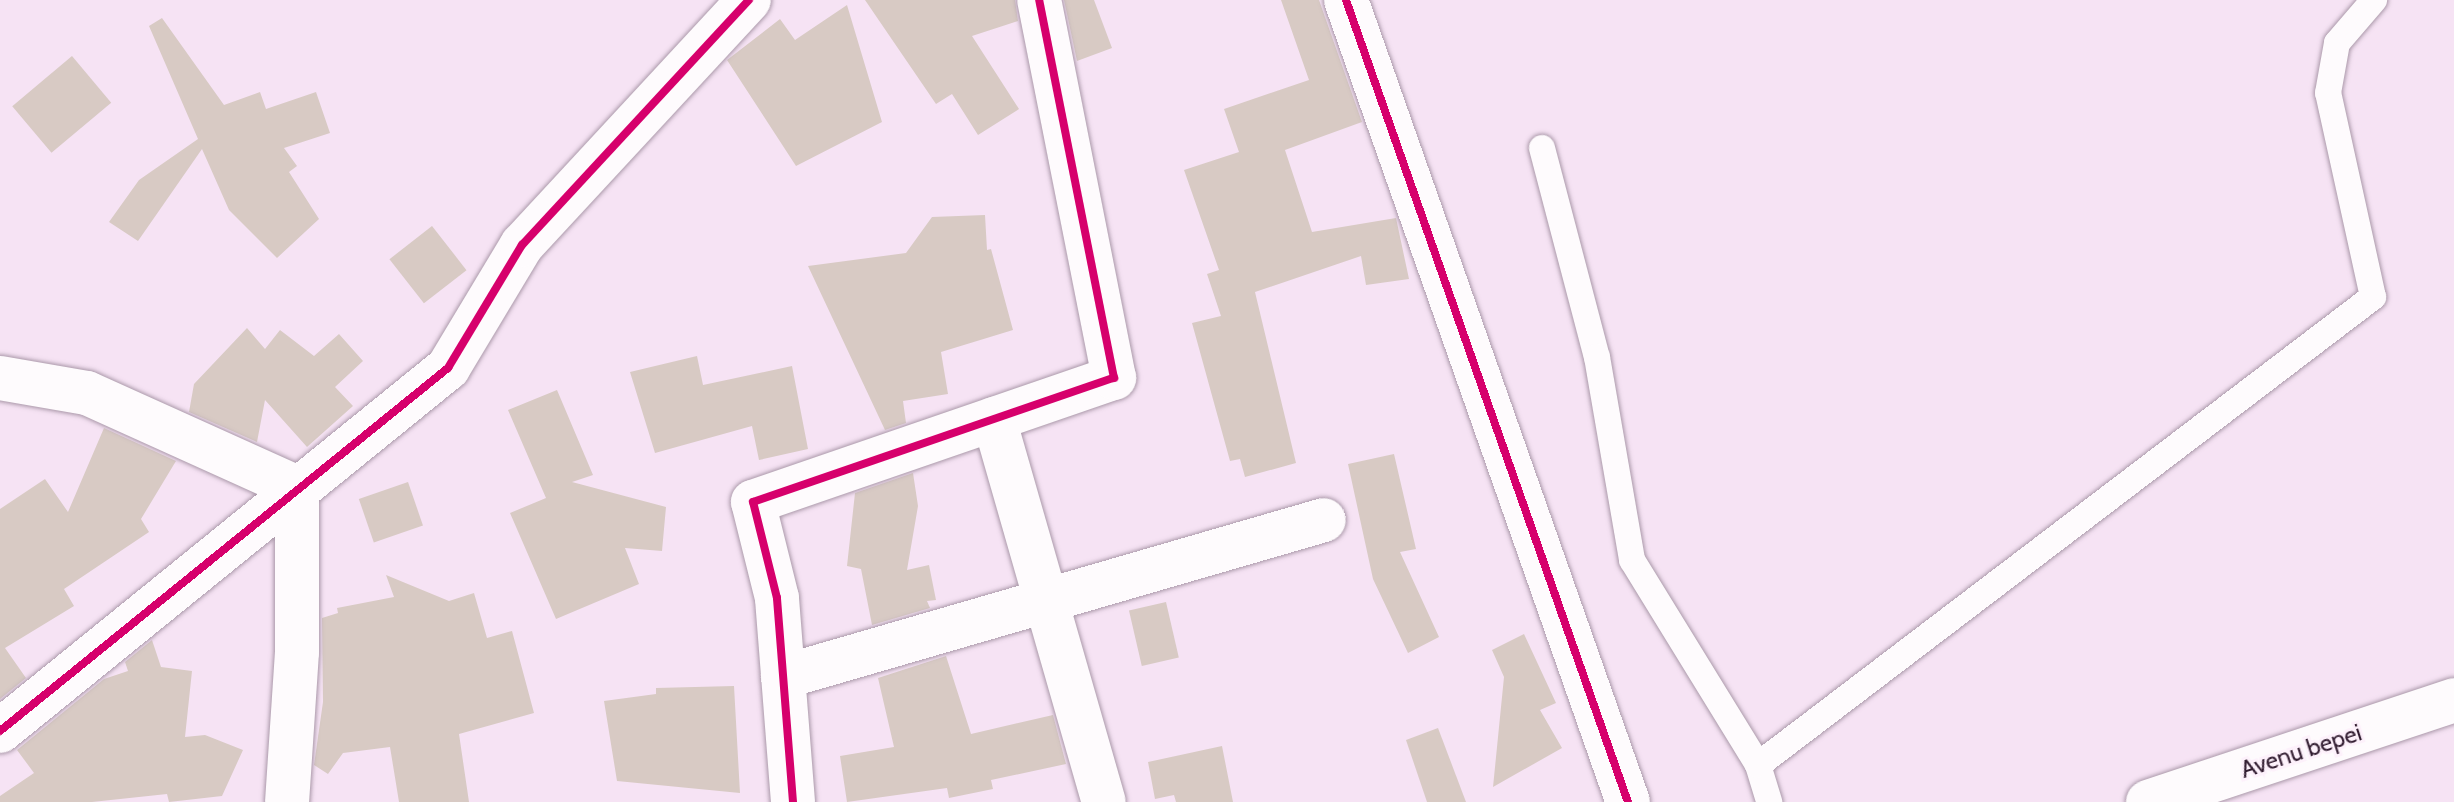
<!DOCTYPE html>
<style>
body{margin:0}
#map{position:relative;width:2454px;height:802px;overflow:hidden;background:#f6e3f4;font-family:Cabin,sans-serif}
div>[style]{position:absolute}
.building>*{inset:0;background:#d8cac4;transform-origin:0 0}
.roads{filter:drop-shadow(0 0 2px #ab99aa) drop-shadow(0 0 2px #ab99aa)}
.service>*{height:26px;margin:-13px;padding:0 13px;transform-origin:13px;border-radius:13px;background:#fefbfd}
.minor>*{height:44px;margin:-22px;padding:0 22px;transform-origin:22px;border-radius:22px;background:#fefbfd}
.tertiary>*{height:44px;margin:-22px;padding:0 22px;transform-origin:22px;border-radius:22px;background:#fefbfd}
.cycleway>*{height:8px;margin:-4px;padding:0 4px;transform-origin:4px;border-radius:4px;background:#d6006c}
span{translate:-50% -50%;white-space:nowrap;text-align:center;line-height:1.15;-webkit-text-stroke:6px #fdf1fb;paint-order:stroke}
.street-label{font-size:24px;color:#321d31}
</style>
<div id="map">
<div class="building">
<i style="clip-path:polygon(865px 0,1015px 0,1018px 21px,972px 36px,1019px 109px,978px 135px,952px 94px,936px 104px)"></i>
<i style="clip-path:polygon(1064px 0,1094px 0,1112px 48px,1077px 61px)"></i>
<i style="clip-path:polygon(1281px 0,1319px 0,1362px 122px,1285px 150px,1312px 232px,1396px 218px,1409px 279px,1366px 285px,1361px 256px,1255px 292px,1296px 463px,1245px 477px,1240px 459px,1230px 461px,1192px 323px,1221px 316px,1207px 274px,1219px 270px,1184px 170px,1239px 152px,1224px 109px,1309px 80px)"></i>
<i style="clip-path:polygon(847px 5px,882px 122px,796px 166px,727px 60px,780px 19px,795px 40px)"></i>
<i style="clip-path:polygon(162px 18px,224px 105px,260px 92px,266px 109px,316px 92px,330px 133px,284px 148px,297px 166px,289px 172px,319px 219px,277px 258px,229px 210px,202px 149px,138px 241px,109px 222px,139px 180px,198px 139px,149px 26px)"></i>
<i style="left:72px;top:56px;width:61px;height:78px;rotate:50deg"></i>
<i style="clip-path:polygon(985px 215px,987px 250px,991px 249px,1013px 330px,941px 352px,948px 394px,903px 401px,906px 423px,885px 430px,808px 266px,906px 253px,932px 217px)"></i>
<i style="left:432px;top:226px;width:56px;height:54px;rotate:52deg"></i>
<i style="clip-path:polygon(247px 328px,265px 349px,280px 330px,314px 356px,339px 334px,363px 361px,335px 387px,353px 406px,307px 447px,265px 400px,257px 442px,189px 412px,194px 384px)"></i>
<i style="clip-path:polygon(697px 356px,703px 385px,792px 366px,808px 449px,759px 460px,752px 426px,655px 453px,630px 372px)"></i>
<i style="clip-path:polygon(557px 390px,593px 475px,572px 482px,666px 507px,662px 551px,625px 548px,639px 584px,556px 619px,510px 513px,546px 498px,508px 410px)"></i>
<i style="clip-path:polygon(104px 428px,176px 461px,141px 519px,149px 532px,64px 589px,74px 606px,5px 648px,26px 678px,0 699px,0 509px,45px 479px,68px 512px)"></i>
<i style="clip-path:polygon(1394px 454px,1416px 549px,1400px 552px,1439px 637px,1408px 653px,1373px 579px,1348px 464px)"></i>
<i style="clip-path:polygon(913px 473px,918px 506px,907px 570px,929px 565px,936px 600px,927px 601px,930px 608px,872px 625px,861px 569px,847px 566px,855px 493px)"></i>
<i style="left:408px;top:482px;width:46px;height:52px;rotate:71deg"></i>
<i style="clip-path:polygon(386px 575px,449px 601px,474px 593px,487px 638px,512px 631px,534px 713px,459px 734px,469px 802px,399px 802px,390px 747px,343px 753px,328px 774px,314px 765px,323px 702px,322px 618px,338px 613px,337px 608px,394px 597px)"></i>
<i style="left:1166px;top:602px;width:57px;height:38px;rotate:77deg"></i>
<i style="clip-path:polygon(1524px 634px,1556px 703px,1540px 710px,1562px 748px,1493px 787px,1504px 677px,1492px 650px)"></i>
<i style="clip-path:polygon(152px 640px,161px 667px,192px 671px,185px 737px,205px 735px,243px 750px,222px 796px,169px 802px,167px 794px,92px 802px,0 802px,0 796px,34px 773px,17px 750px,104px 679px,128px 671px,125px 662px)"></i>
<i style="clip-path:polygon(946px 656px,971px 734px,1053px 715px,1066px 764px,991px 780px,993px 789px,949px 798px,947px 788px,847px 802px,840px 756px,894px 747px,878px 678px)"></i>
<i style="clip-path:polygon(734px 686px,740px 793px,617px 781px,604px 701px,656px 694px,656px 688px)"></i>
<i style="clip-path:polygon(1438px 728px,1466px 802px,1427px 802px,1406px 740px)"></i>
<i style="clip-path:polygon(1222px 746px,1233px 802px,1176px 802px,1174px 795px,1155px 799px,1148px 762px)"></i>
</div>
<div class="roads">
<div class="service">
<i style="left:1542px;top:148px;width:216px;rotate:75.3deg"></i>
<i style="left:1597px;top:357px;width:206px;rotate:80.2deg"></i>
<i style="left:1632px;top:560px;width:241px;rotate:58.4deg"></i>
<i style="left:1758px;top:765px;width:39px;rotate:73deg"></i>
<i style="left:1758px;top:765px;width:773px;rotate:-37.27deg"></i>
<i style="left:2373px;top:297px;width:209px;rotate:-102.4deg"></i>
<i style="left:2328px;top:93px;width:51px;rotate:-79.8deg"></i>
<i style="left:2337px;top:43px;width:57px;rotate:-49.3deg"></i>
</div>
<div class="minor">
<i style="left:1346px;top:0;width:850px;rotate:70.63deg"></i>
<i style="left:0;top:378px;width:88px;rotate:9.8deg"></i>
<i style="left:87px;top:393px;width:230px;rotate:24.3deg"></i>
<i style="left:297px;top:488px;width:164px;rotate:90deg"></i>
<i style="left:297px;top:652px;width:150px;rotate:93.8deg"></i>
<i style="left:994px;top:419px;width:398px;rotate:74deg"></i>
<i style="left:783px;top:677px;width:563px;rotate:-16.18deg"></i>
<i style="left:793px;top:802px;width:205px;rotate:-94.5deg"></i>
<i style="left:777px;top:598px;width:99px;rotate:-104deg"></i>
<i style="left:753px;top:502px;width:382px;rotate:-19deg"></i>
<i style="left:1114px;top:378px;width:385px;rotate:-101.2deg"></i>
<i style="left:2148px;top:802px;width:323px;rotate:-18.4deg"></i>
</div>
<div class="tertiary">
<i style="left:0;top:731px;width:577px;rotate:-39.02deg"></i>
<i style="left:448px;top:368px;width:144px;rotate:-59deg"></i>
<i style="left:522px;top:245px;width:334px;rotate:-47.2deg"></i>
</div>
</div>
<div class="cycleway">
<i style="left:1346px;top:0;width:850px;rotate:70.63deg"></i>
<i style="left:0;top:731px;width:577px;rotate:-39.02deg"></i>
<i style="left:448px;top:368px;width:144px;rotate:-59deg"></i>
<i style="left:522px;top:245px;width:334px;rotate:-47.2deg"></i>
<i style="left:793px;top:802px;width:205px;rotate:-94.5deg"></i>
<i style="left:777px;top:598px;width:99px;rotate:-104deg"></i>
<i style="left:753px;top:502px;width:382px;rotate:-19deg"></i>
<i style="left:1114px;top:378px;width:385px;rotate:-101.2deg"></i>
</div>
<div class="street-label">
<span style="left:2301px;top:751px;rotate:-18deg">Avenu bepei</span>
</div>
</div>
